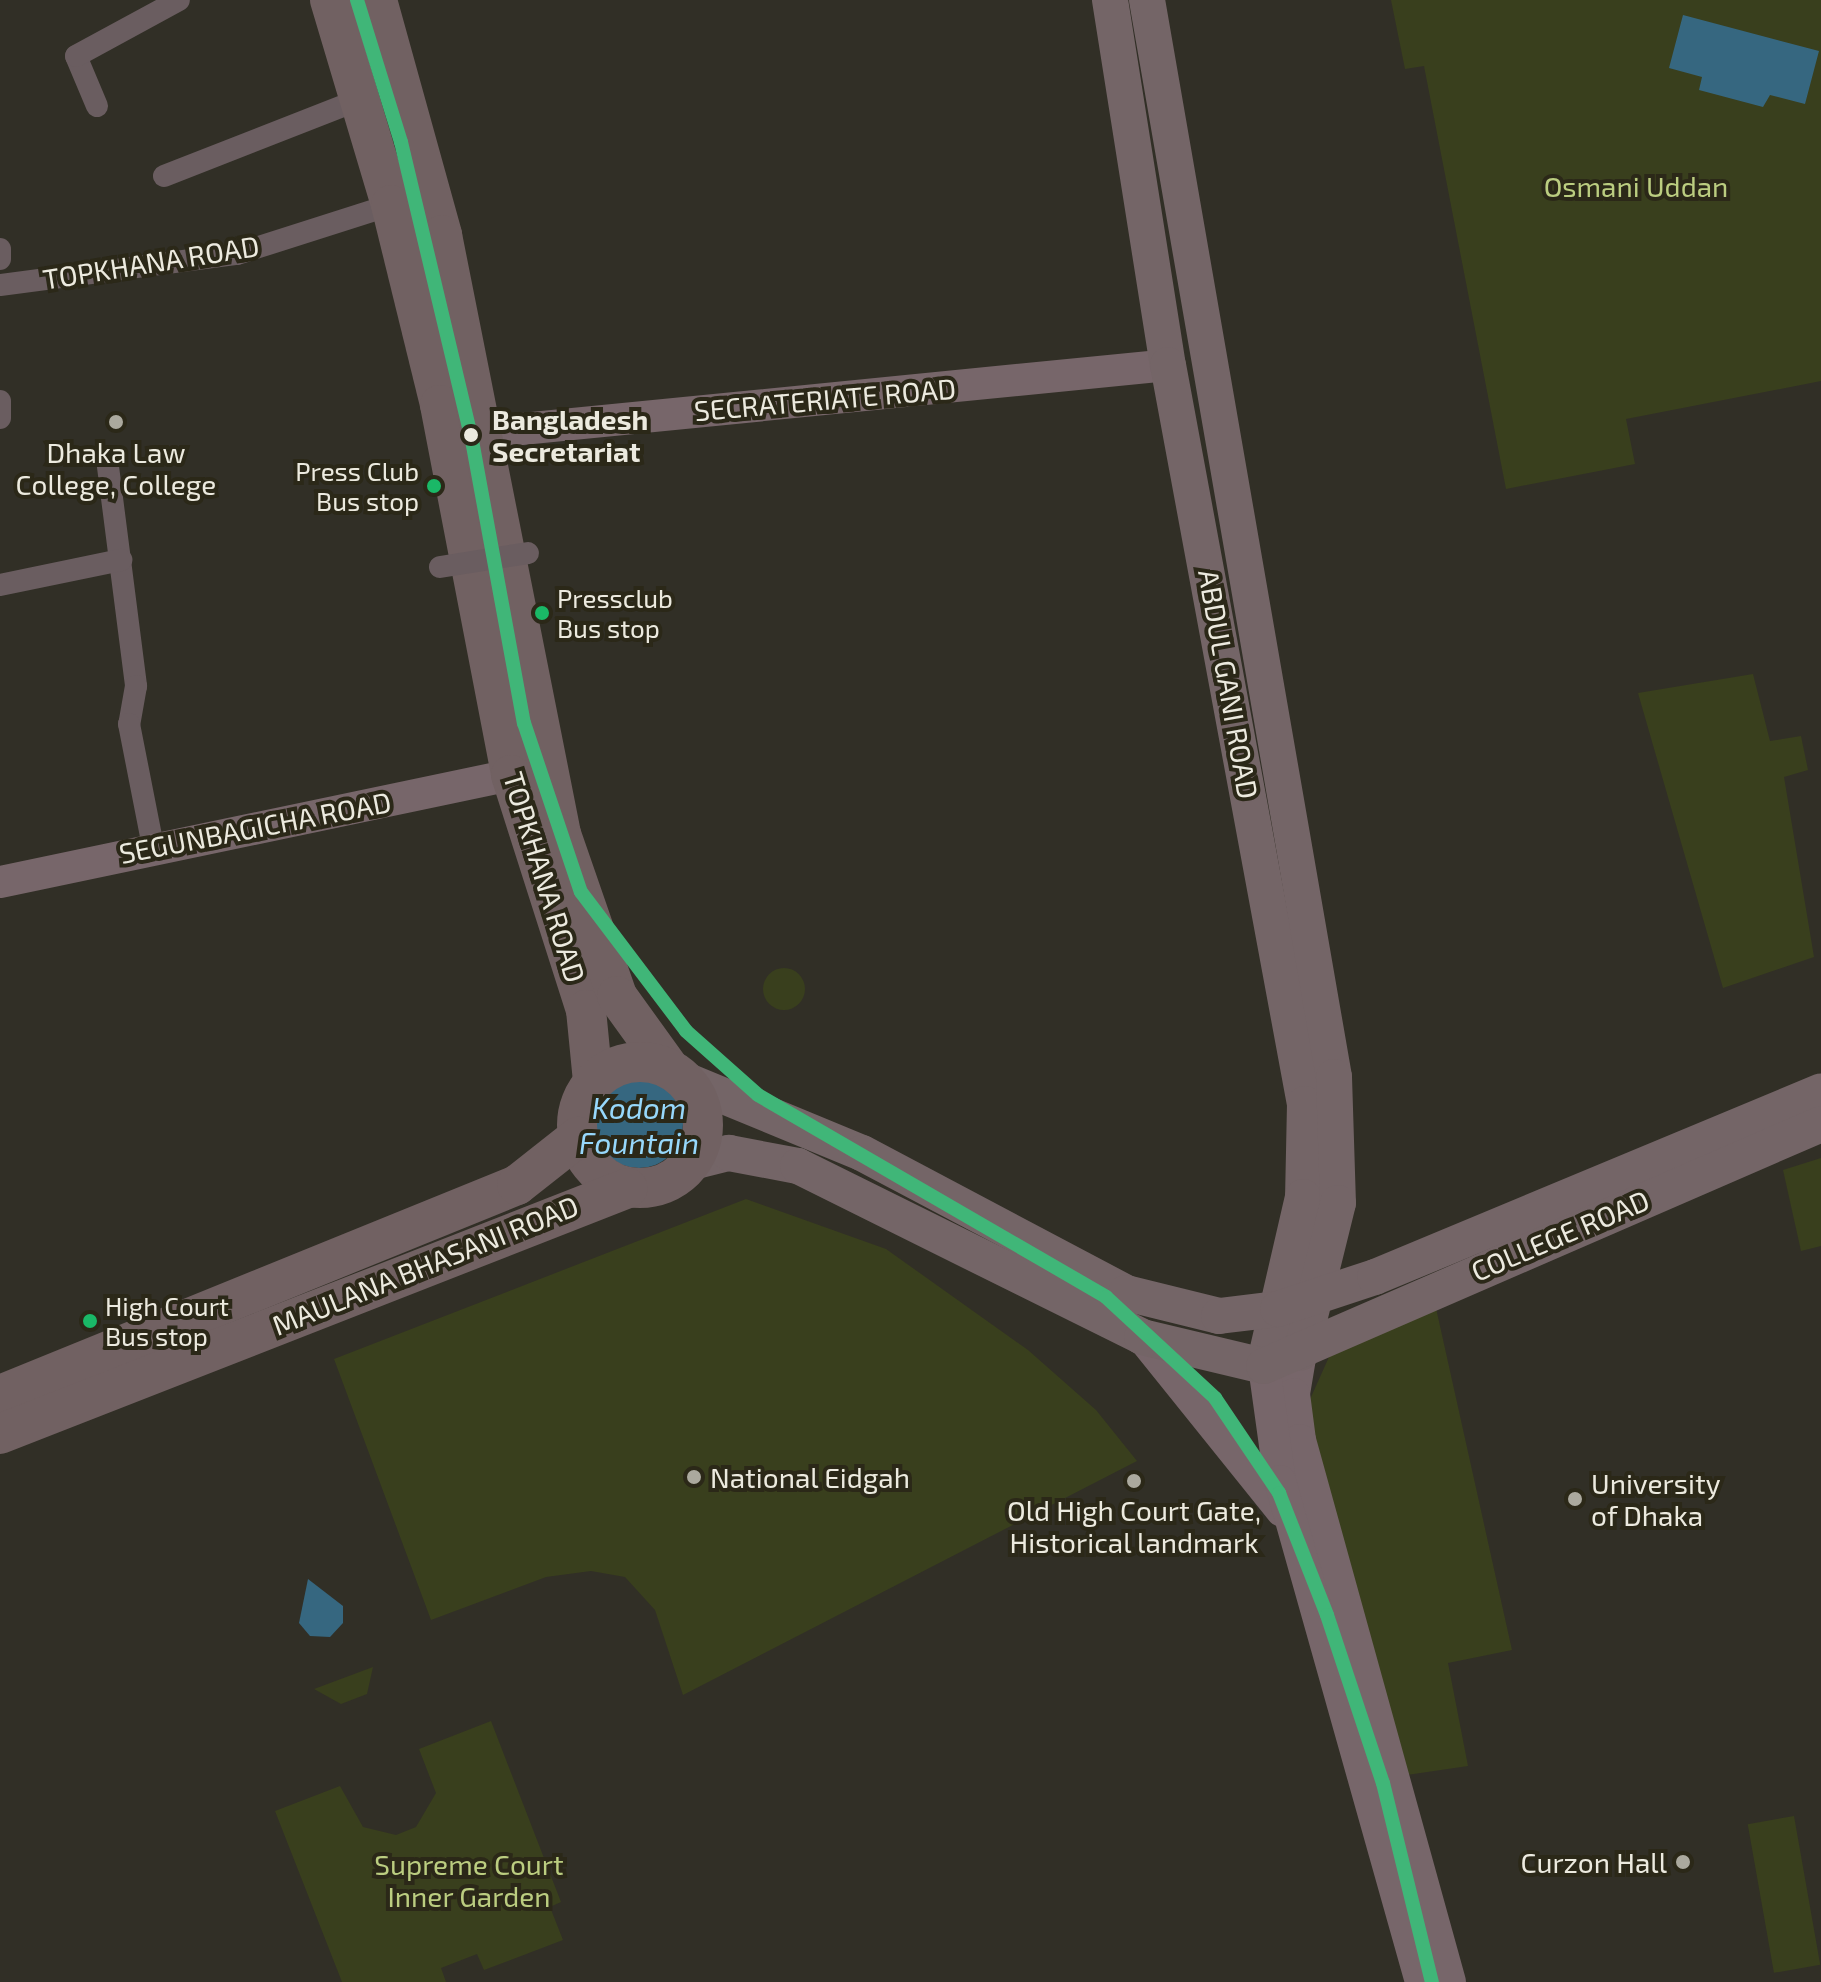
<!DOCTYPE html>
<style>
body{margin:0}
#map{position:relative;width:1821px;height:1982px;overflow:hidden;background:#312f26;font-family:"Exo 2",sans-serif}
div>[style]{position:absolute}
.green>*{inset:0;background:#393f1d;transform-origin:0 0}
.round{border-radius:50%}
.water>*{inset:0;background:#366780}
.street>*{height:22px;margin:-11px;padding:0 11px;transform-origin:11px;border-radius:11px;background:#6a5d60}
.secondary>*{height:32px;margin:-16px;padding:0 16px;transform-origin:16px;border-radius:16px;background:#77666a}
.primary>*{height:36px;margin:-18px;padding:0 18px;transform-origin:18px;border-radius:18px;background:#746567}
.highway>*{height:40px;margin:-20px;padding:0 20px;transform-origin:20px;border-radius:20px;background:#716162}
.highway>.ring{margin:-20px;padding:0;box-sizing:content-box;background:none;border:40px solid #716162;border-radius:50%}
.street-bridge>*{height:22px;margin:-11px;padding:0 11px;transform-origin:11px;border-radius:11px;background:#6a5d60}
.metro-1>*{height:14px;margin:-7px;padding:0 7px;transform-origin:7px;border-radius:7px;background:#40b678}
.dots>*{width:22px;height:22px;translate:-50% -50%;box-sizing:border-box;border:4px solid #2b2818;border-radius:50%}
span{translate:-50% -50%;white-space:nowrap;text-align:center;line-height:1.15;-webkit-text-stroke:8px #2b2818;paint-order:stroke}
.bus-label{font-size:26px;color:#eceadf}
.right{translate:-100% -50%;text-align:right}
.left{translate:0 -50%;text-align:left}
.park-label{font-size:28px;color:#bbcd80}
.street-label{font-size:28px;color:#eceadf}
.stop-label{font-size:28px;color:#eceadf;font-weight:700}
.poi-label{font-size:28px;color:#eceadf}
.water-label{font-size:30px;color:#97d8fb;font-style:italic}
</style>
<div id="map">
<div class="green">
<i style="clip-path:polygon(1391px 0,1821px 0,1821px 381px,1626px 419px,1635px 464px,1506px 489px,1424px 66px,1405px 69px)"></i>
<i style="clip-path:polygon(1753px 674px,1770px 741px,1801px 736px,1808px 770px,1784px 777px,1814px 957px,1723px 988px,1638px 693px)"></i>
<i class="round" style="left:763px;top:968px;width:42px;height:42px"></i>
<i style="clip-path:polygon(1821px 1158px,1821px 1246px,1801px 1251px,1783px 1170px)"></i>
<i style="clip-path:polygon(746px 1199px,886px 1249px,1028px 1350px,1096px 1410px,1137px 1461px,683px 1695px,655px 1610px,625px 1577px,591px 1571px,546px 1577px,431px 1620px,334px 1359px)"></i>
<i style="clip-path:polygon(1434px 1299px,1512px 1650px,1448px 1663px,1468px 1766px,1400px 1776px,1307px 1406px,1333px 1348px)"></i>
<i style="clip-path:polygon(373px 1667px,367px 1694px,341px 1704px,314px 1689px)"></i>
<i style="clip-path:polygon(491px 1721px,561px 1902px,550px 1907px,563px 1940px,484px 1970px,477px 1954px,441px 1968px,446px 1982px,342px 1982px,275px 1811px,340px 1786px,363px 1827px,396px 1835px,416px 1827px,436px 1793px,419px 1749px)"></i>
<i style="left:1794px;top:1816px;width:151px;height:47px;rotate:80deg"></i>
</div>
<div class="water">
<i style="clip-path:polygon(1683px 15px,1819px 51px,1805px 104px,1770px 95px,1763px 107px,1699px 90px,1702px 77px,1669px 68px)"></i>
<i class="round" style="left:595px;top:1080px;width:88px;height:88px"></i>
<i style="clip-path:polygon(308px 1579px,343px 1606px,343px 1623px,330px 1637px,310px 1636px,299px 1623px)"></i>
</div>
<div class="street">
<i style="left:97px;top:106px;width:54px;rotate:-112.8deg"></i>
<i style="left:76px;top:56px;width:117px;rotate:-28.5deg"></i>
<i style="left:164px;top:176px;width:214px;rotate:-21.4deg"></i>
<i style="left:0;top:249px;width:10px;rotate:90deg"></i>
<i style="left:0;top:285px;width:239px;rotate:-7.5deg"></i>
<i style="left:237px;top:254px;width:162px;rotate:-17.7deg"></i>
<i style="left:0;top:401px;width:17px;rotate:90deg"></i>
<i style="left:107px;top:459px;width:229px;rotate:82.7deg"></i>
<i style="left:136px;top:686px;width:39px;rotate:100deg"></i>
<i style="left:129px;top:724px;width:124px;rotate:78.9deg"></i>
<i style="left:0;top:585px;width:124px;rotate:-11.7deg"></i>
</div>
<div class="secondary">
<i style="left:482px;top:433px;width:689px;rotate:-5.66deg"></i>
<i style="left:0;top:882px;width:522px;rotate:-11.83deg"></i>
<i style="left:1142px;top:1337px;width:223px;rotate:51.2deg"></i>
<i style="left:1301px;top:1352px;width:43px;rotate:99.5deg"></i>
<i style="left:1294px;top:1394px;width:46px;rotate:82.6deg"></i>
<i style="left:1300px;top:1440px;width:562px;rotate:74.53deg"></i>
<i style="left:1264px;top:1366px;width:116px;rotate:82.1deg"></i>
<i style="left:1280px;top:1481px;width:520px;rotate:74.28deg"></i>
</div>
<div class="primary">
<i style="left:1110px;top:0;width:370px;rotate:81deg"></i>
<i style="left:1168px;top:365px;width:752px;rotate:79.5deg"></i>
<i style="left:1305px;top:1104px;width:93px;rotate:91.2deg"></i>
<i style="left:1303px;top:1197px;width:173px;rotate:103deg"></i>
<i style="left:1147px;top:0;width:1093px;rotate:80.15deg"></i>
<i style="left:1334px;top:1077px;width:126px;rotate:88.2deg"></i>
<i style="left:1338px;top:1203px;width:154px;rotate:103.9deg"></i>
<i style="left:685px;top:1080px;width:191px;rotate:22.4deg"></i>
<i style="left:862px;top:1153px;width:299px;rotate:27.9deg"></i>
<i style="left:1126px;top:1293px;width:96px;rotate:13.9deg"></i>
<i style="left:1219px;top:1316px;width:59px;rotate:-6.8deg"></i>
<i style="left:1278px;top:1309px;width:102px;rotate:-18.3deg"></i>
<i style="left:1375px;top:1277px;width:483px;rotate:-22.6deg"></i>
<i style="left:692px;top:1162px;width:38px;rotate:-14deg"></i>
<i style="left:729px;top:1153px;width:70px;rotate:10.7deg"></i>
<i style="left:798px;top:1166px;width:384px;rotate:26.4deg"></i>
<i style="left:1142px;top:1337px;width:125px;rotate:13.4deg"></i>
<i style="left:1264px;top:1366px;width:607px;rotate:-23.48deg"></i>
</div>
<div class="highway">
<i style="left:330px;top:0;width:214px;rotate:73.4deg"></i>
<i style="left:391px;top:205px;width:206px;rotate:76.2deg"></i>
<i style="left:440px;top:405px;width:377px;rotate:79.1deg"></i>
<i style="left:511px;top:775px;width:247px;rotate:72.3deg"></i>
<i style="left:586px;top:1010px;width:71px;rotate:84.4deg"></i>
<i style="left:377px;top:0;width:244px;rotate:74.5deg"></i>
<i style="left:442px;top:235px;width:611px;rotate:78.76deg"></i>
<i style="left:561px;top:834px;width:171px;rotate:70.9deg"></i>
<i style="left:617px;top:996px;width:89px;rotate:54.2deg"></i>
<i class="ring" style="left:577px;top:1062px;width:86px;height:86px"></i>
<i style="left:0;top:1395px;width:558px;rotate:-22.11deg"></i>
<i style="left:517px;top:1185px;width:78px;rotate:-38.2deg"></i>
<i style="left:0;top:1434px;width:674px;rotate:-21.39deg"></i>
</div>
<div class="street-bridge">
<i style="left:440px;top:567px;width:89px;rotate:-9deg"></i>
</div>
<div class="metro-1">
<i style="left:357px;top:0;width:149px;rotate:72.8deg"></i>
<i style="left:401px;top:142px;width:301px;rotate:76.6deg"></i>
<i style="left:471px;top:435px;width:293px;rotate:79.6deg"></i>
<i style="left:524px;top:723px;width:178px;rotate:71.4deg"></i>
<i style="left:581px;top:892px;width:174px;rotate:52.9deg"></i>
<i style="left:686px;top:1031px;width:96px;rotate:41.6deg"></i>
<i style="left:758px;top:1095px;width:402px;rotate:30.1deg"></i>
<i style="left:1106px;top:1297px;width:149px;rotate:42.8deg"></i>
<i style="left:1215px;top:1398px;width:115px;rotate:56deg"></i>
<i style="left:1279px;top:1493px;width:131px;rotate:68.5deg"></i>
<i style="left:1327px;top:1615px;width:177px;rotate:71.6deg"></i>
<i style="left:1383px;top:1783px;width:205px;rotate:76.2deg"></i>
</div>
<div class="dots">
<i style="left:116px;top:422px;background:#aba99e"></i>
<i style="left:471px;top:435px;background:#eceadf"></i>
<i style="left:434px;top:486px;background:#1ab867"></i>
<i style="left:542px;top:613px;background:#1ab867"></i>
<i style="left:90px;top:1321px;background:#1ab867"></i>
<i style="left:694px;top:1477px;background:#aba99e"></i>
<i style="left:1134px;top:1481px;background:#aba99e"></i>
<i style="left:1575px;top:1499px;background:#aba99e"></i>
<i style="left:1683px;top:1862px;background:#aba99e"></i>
</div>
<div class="bus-label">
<span class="right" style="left:419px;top:486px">Press Club<br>Bus stop</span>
<span class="left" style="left:557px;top:613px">Pressclub<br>Bus stop</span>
<span class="left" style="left:105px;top:1321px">High Court<br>Bus stop</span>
</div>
<div class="park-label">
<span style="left:1636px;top:186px">Osmani Uddan</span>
<span style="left:469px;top:1880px">Supreme Court<br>Inner Garden</span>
</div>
<div class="street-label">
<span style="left:151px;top:262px;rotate:-9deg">TOPKHANA ROAD</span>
<span style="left:825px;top:399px;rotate:-5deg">SECRATERIATE ROAD</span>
<span style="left:1229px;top:684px;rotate:80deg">ABDUL GANI ROAD</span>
<span style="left:255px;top:827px;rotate:-11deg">SEGUNBAGICHA ROAD</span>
<span style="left:545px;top:877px;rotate:73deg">TOPKHANA ROAD</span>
<span style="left:1560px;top:1235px;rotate:-23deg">COLLEGE ROAD</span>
<span style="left:425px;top:1265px;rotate:-22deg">MAULANA BHASANI ROAD</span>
</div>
<div class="stop-label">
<span class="left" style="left:492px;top:435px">Bangladesh<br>Secretariat</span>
</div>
<div class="poi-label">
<span style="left:116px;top:468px">Dhaka Law<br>College, College</span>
<span class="left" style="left:710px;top:1477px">National Eidgah</span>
<span class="left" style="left:1591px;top:1499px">University<br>of Dhaka</span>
<span style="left:1134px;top:1526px">Old High Court Gate,<br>Historical landmark</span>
<span class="right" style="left:1667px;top:1862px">Curzon Hall</span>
</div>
<div class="water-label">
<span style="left:639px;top:1124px">Kodom<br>Fountain</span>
</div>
</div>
